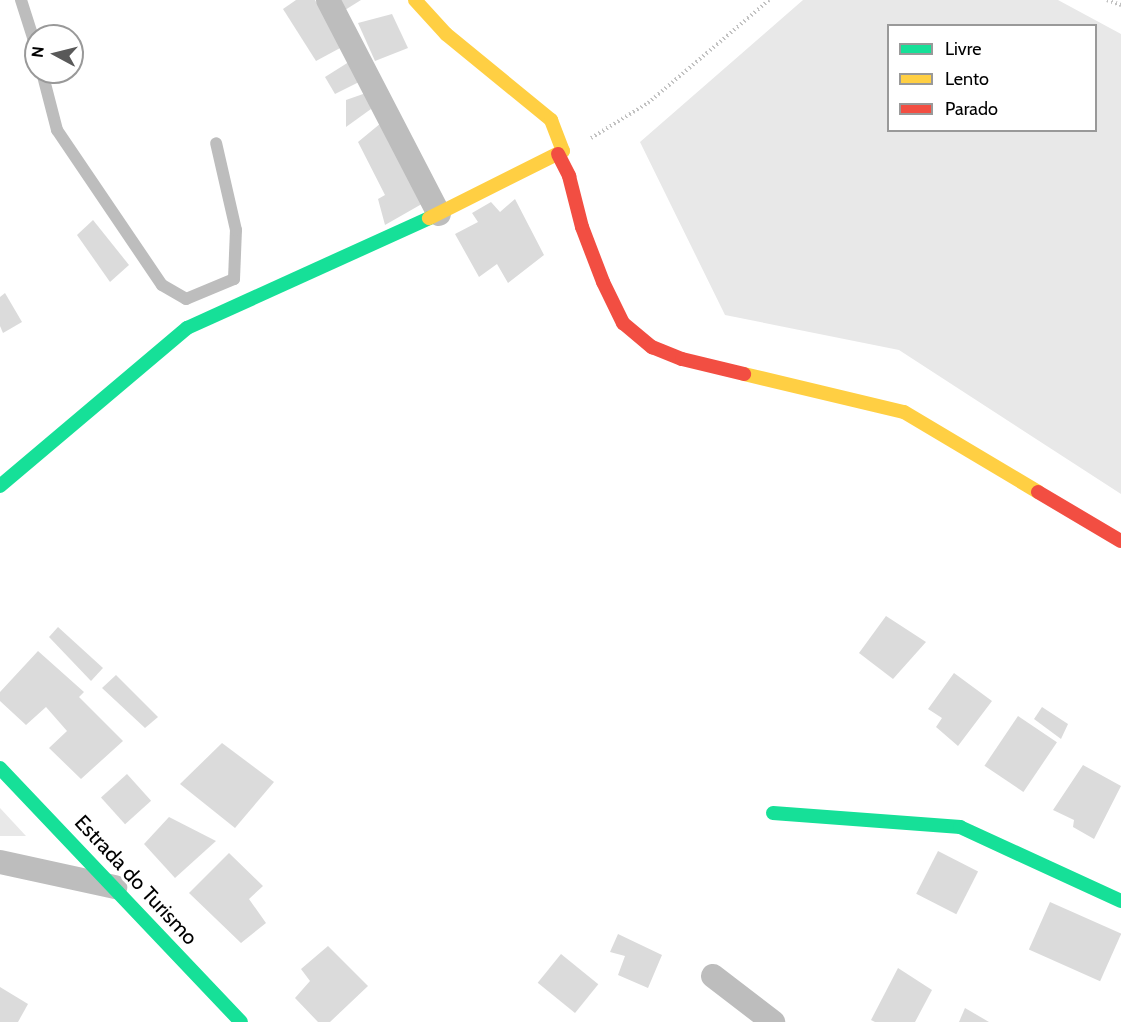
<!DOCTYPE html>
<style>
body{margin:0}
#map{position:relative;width:1121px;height:1022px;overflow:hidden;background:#fff;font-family:Cabin,sans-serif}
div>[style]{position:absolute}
.green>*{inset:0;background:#e8e8e8}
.building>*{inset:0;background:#dbdbdb;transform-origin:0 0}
.path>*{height:4px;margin-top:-2px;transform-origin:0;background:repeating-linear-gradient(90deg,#c2c2c2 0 1.5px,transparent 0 4.5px)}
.lane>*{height:12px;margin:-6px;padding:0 6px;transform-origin:6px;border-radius:6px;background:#bdbdbd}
.street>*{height:24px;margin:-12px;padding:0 12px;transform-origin:12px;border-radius:12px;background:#bdbdbd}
.fast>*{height:14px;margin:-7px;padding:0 7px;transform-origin:7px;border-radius:7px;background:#16e098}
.slow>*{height:14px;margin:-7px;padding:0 7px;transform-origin:7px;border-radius:7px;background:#ffcf43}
.jam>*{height:14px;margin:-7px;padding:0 7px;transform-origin:7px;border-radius:7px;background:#f24e42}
span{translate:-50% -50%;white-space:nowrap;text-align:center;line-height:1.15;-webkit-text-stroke:6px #fff;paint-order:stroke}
.street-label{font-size:21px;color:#000}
.legend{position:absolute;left:887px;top:24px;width:210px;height:108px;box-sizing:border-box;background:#fff;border:2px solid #999;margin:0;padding:8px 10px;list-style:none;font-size:18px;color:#000}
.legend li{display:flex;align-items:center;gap:12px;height:30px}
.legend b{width:30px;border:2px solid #999}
.north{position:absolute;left:24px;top:24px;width:60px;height:60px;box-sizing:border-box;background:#fff;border:2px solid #999;border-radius:50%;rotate:277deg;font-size:16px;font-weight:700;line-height:24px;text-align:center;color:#000}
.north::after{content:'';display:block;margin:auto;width:21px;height:27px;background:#595959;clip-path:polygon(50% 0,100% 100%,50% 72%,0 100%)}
</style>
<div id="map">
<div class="green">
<i style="clip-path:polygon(evenodd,803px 0,1058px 0,1121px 34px,1121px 494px,899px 350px,725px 315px,640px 142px,803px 0,888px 26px,1096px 26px,1096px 130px,888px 130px,888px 26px)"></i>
<i style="clip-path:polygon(0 808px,26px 836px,0 836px)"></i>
</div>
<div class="building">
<i style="clip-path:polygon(296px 0,315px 0,342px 47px,316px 61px,283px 9px)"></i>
<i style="clip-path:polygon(340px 0,361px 0,345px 10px)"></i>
<i style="clip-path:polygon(392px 14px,408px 48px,375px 61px,358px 23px)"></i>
<i style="clip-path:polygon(352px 60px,365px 79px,335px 94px,325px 77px)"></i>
<i style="clip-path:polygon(366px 93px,371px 109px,346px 127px,346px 100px)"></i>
<i style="clip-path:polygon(381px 123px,427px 201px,385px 225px,378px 199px,385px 195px,358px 142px)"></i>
<i style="clip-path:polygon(515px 199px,544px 255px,508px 283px,497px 264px,479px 277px,455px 234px,478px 222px,472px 213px,491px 202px,500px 212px)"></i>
<i style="clip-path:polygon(93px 220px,129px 265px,110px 282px,77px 235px)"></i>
<i style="clip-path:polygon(5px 293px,22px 322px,3px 333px,0 326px,0 297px)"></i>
<i style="clip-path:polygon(886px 616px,926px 642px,893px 679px,859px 653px)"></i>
<i style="clip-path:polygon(58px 627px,103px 668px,91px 681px,49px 637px)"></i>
<i style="clip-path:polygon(38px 651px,84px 692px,79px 697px,123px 741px,81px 779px,49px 748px,67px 731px,46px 707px,26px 725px,0 701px,0 692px)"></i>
<i style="clip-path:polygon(954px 673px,992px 701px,958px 746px,936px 727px,942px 718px,928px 709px)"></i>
<i style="clip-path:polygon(116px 675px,158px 717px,145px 728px,102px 688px)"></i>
<i style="clip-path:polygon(1042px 707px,1068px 724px,1061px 739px,1034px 719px)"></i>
<i style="left:1018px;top:716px;width:47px;height:60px;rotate:34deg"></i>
<i style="clip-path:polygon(222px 743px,274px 782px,235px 828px,180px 784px)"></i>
<i style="clip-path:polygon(1083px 765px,1121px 786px,1094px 839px,1073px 827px,1074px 820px,1053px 810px)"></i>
<i style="left:127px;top:774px;width:36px;height:35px;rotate:48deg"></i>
<i style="clip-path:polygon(169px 817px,216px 841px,175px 878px,144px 844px)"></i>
<i style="left:938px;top:851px;width:45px;height:48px;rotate:27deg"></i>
<i style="clip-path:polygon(229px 853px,263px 886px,249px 899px,266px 923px,241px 943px,189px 893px)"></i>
<i style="left:1050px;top:902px;width:78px;height:52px;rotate:24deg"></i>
<i style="clip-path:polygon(618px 934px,662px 955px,648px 988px,618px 975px,625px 956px,610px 952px)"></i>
<i style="clip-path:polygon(328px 946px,368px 986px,330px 1022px,318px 1022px,295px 998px,310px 981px,301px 969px)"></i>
<i style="left:561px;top:954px;width:48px;height:37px;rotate:39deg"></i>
<i style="clip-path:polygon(898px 968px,932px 990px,915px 1022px,875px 1022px,871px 1020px)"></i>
<i style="clip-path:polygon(0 987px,28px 1004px,18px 1022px,0 1022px)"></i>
<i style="clip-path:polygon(965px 1008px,989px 1022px,959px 1022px)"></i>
</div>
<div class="path">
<i style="left:1107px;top:0;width:15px;rotate:20deg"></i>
<i style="left:591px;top:138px;width:67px;rotate:-31.6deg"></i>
<i style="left:648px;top:103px;width:159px;rotate:-40.4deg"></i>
</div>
<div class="lane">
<i style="left:21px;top:0;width:49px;rotate:72.3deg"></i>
<i style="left:42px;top:72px;width:60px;rotate:75.5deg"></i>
<i style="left:57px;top:130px;width:187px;rotate:55.9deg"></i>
<i style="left:162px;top:285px;width:28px;rotate:30deg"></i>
<i style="left:186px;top:299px;width:52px;rotate:-22.6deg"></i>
<i style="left:234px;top:279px;width:49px;rotate:-87.7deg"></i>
<i style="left:236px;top:230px;width:89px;rotate:-102.9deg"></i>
</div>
<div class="street">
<i style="left:328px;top:0;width:241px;rotate:62.6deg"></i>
<i style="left:0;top:862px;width:118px;rotate:12.3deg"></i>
<i style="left:713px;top:976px;width:76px;rotate:37.5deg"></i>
</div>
<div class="fast">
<i style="left:0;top:486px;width:245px;rotate:-40.2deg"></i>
<i style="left:187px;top:328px;width:266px;rotate:-24.4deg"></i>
<i style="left:0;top:768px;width:350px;rotate:46.5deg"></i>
<i style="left:773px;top:813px;width:188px;rotate:4.3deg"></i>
<i style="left:960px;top:827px;width:177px;rotate:24.7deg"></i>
</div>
<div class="slow">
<i style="left:415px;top:0;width:46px;rotate:47.6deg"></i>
<i style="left:446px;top:34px;width:136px;rotate:39.3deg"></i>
<i style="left:551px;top:120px;width:33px;rotate:69deg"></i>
<i style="left:563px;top:151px;width:150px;rotate:153.4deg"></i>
<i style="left:744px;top:374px;width:164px;rotate:13.4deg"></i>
<i style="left:904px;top:412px;width:156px;rotate:30.8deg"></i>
</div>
<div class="jam">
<i style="left:558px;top:154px;width:25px;rotate:63deg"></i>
<i style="left:569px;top:176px;width:53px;rotate:75.7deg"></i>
<i style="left:582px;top:227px;width:59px;rotate:69.1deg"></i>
<i style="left:603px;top:282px;width:46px;rotate:64deg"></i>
<i style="left:623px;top:323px;width:38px;rotate:40deg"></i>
<i style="left:652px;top:347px;width:32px;rotate:22deg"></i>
<i style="left:682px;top:359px;width:64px;rotate:13.6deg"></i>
<i style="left:1038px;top:492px;width:96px;rotate:30.6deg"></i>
</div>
<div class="street-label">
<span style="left:136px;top:880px;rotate:47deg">Estrada do Turismo</span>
</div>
<ul class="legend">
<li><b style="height:8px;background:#16e098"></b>Livre</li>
<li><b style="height:8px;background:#ffcf43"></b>Lento</li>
<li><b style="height:8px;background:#f24e42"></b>Parado</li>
</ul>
<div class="north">N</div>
</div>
